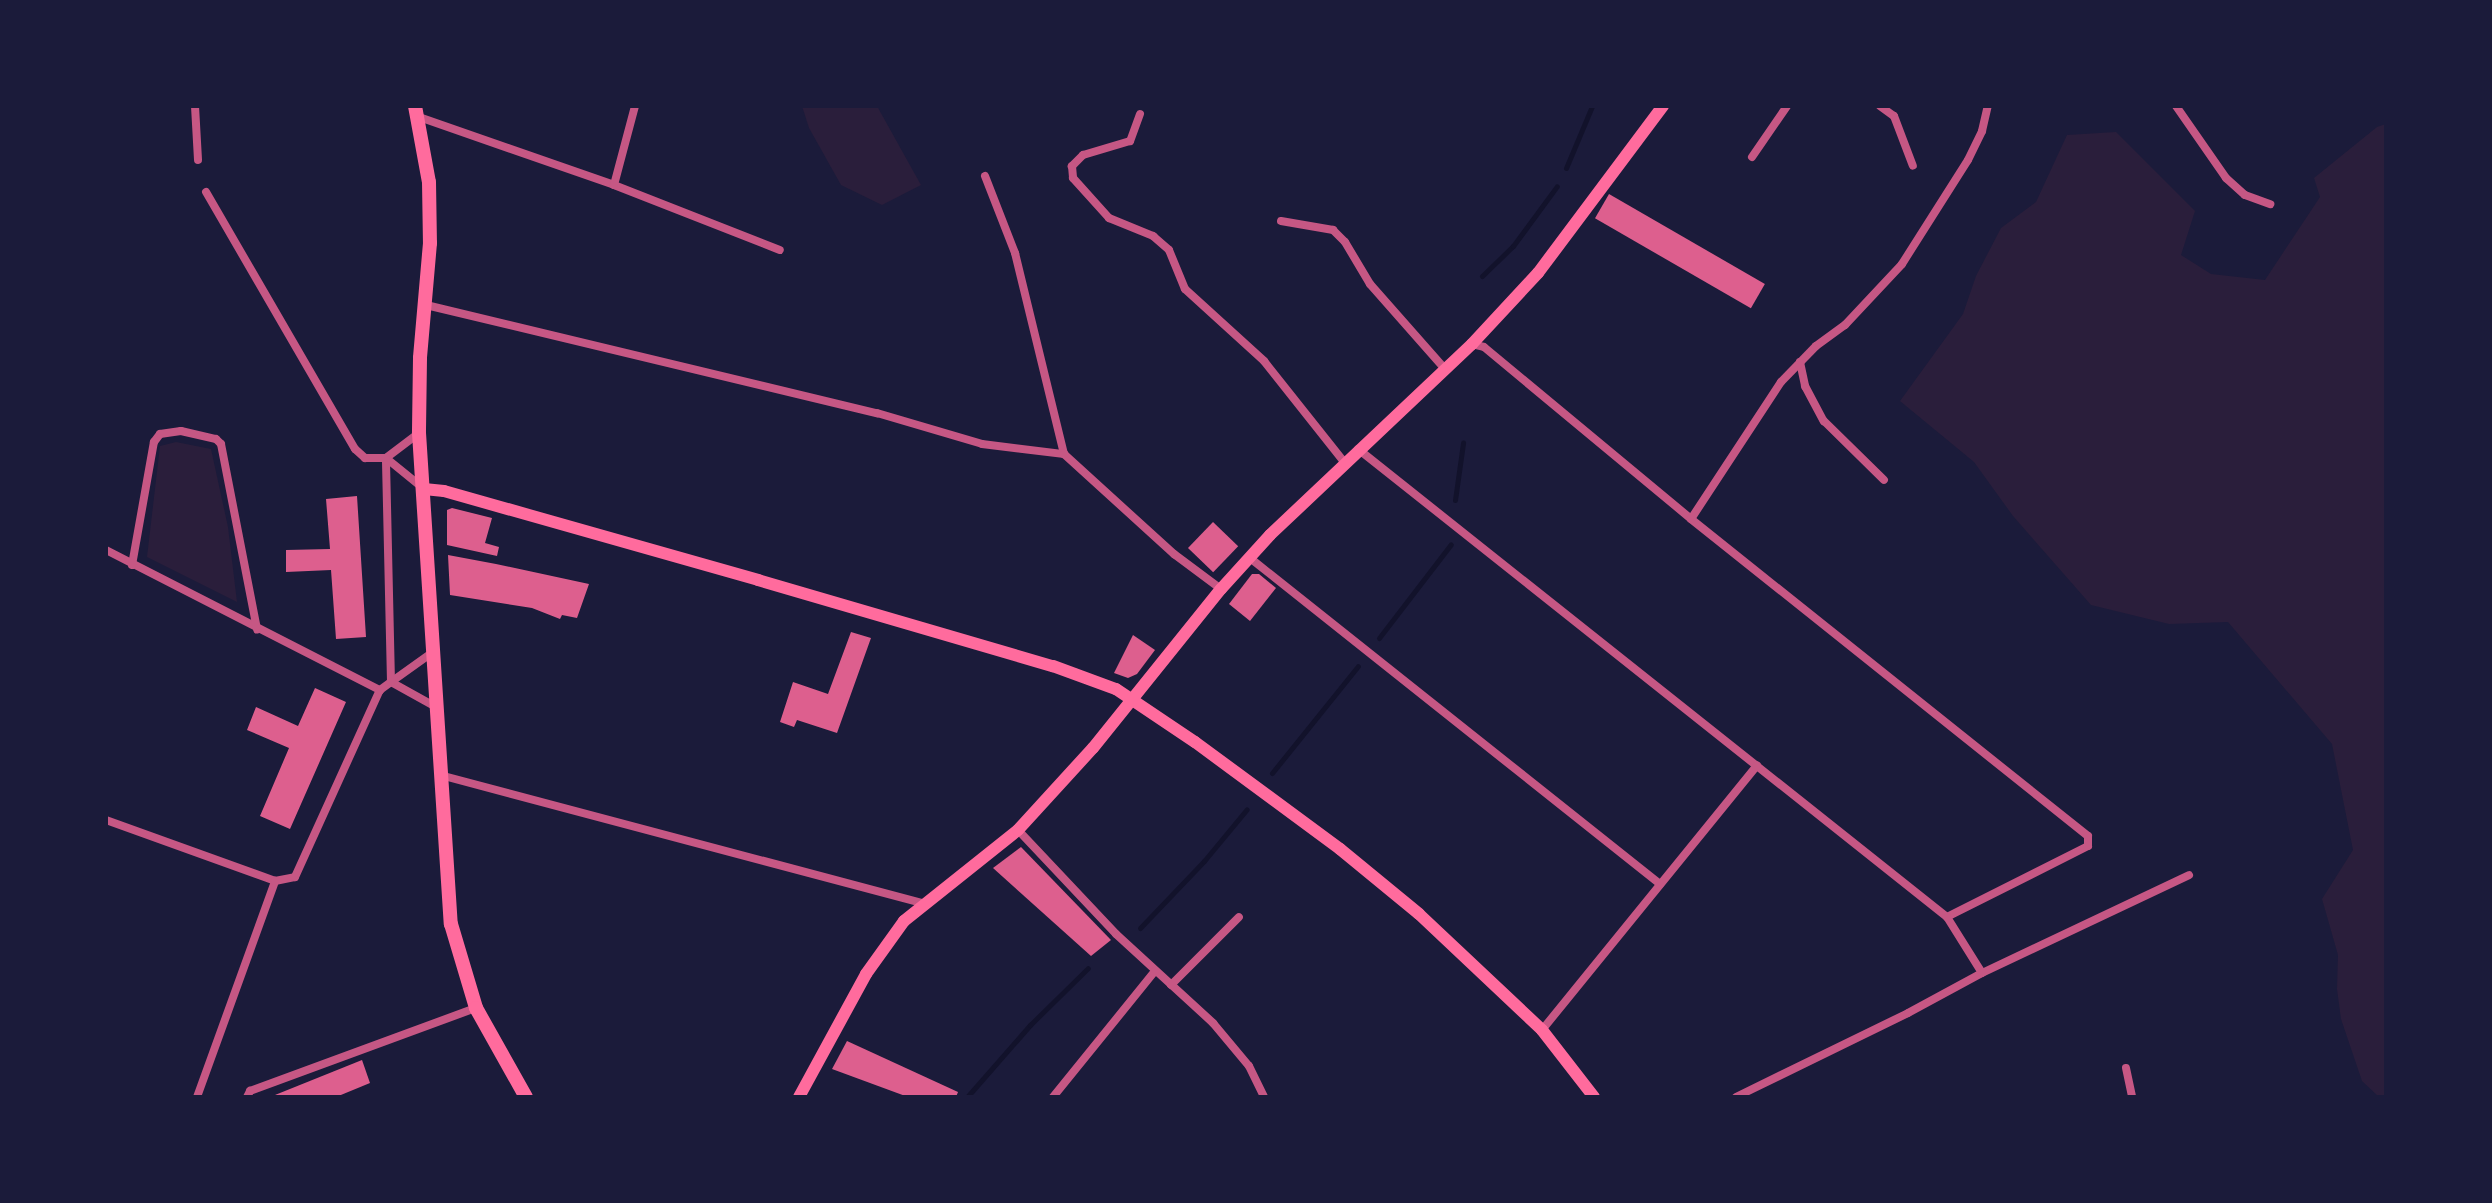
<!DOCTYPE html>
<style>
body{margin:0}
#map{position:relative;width:2492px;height:1203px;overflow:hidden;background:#1b1b3a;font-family:Figtree,sans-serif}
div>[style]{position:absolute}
.green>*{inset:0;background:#2a1e3b}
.stream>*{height:5px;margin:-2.5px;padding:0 2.5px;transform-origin:2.5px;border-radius:2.5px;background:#12122b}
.building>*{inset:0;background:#dd5f8e;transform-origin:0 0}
.minor>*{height:8px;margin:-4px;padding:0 4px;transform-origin:4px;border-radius:4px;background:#c65784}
.secondary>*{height:12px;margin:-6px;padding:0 6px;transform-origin:6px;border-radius:6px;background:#ff6b9d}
.primary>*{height:14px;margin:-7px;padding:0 7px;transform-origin:7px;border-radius:7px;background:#ff6b9d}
span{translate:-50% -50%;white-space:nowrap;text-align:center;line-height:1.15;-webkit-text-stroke:6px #1b1b3a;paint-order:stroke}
.frame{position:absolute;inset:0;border:108px solid #1b1b3a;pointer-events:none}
</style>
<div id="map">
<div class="green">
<i style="clip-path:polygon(802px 106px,877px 106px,921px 185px,882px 205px,841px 185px,809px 128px)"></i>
<i style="clip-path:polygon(2386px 124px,2386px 1097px,2379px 1097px,2362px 1081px,2341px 1019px,2337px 989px,2338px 955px,2322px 899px,2353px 850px,2332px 744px,2228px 622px,2169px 624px,2091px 605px,2013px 516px,1974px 462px,1900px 401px,1963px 314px,1976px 276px,2001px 228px,2036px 202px,2067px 135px,2116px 132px,2195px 211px,2181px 255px,2211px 274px,2265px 280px,2320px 197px,2314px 178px,2377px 127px)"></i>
<i style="clip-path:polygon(176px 442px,211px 449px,228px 527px,237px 602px,147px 557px,160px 446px)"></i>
</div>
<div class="stream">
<i style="left:1566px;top:168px;width:67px;rotate:-67.2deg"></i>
<i style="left:1482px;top:276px;width:43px;rotate:-44.1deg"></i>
<i style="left:1513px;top:246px;width:74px;rotate:-53.7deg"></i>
<i style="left:1455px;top:500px;width:58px;rotate:-82deg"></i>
<i style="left:1379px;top:638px;width:118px;rotate:-52.5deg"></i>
<i style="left:1272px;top:773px;width:137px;rotate:-51.2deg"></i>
<i style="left:1140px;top:928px;width:93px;rotate:-46.3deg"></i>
<i style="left:1204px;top:861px;width:67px;rotate:-50.4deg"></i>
<i style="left:967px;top:1097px;width:96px;rotate:-48.8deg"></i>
<i style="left:1030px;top:1025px;width:81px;rotate:-44.5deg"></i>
</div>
<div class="building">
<i style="left:1609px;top:194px;width:180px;height:28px;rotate:30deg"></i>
<i style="clip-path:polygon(357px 496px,366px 637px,336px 639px,331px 570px,286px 572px,286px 550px,330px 549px,326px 499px)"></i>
<i style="clip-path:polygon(452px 508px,492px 518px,485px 543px,499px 547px,497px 556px,447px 545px,447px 510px)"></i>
<i style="left:1213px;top:522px;width:35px;height:36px;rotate:44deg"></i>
<i style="clip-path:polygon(448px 555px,496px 564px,589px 584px,577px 618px,562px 615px,560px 619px,532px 608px,450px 595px)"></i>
<i style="clip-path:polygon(1252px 574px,1259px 574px,1276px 588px,1250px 621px,1229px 604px)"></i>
<i style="clip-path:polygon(851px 632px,871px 638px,837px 733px,797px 720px,794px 727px,780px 722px,793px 682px,828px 694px)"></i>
<i style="clip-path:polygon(1133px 635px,1155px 650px,1137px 674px,1128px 678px,1114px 673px)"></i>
<i style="clip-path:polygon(315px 688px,346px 702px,290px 829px,260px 816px,289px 748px,247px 730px,256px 707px,298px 726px)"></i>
<i style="clip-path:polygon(1021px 847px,1111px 940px,1091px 956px,993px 868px)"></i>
<i style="clip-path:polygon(847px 1041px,958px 1092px,956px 1097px,908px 1097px,832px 1069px)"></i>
<i style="clip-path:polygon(362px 1060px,370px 1083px,336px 1097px,270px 1097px)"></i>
</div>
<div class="minor">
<i style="left:195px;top:106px;width:54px;rotate:86.8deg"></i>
<i style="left:1880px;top:106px;width:17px;rotate:36deg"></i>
<i style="left:1894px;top:116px;width:53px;rotate:69.2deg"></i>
<i style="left:2176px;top:106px;width:88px;rotate:55.2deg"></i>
<i style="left:2226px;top:178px;width:25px;rotate:42deg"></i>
<i style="left:2245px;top:195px;width:27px;rotate:20deg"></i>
<i style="left:1140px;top:114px;width:29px;rotate:110deg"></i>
<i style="left:1130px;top:141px;width:49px;rotate:163.4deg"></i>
<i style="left:1083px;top:155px;width:16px;rotate:135deg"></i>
<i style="left:1072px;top:166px;width:12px;rotate:85deg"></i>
<i style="left:1073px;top:178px;width:54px;rotate:48deg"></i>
<i style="left:1109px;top:218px;width:48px;rotate:22.2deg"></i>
<i style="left:1153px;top:236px;width:21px;rotate:41deg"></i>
<i style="left:1169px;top:250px;width:42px;rotate:67.7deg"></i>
<i style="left:1185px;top:289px;width:107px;rotate:42.3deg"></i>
<i style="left:1264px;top:361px;width:129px;rotate:51.6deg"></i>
<i style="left:419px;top:117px;width:207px;rotate:19.2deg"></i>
<i style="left:614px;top:185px;width:178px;rotate:21.4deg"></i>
<i style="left:1752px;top:157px;width:62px;rotate:-55.5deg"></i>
<i style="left:985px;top:176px;width:83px;rotate:68.7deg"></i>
<i style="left:1015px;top:253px;width:207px;rotate:76.3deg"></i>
<i style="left:614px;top:185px;width:82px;rotate:-75.1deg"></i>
<i style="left:1281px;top:221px;width:53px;rotate:9.8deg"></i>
<i style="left:1333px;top:230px;width:17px;rotate:45deg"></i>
<i style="left:1345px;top:242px;width:49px;rotate:59.2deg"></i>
<i style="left:1370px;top:284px;width:112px;rotate:48.6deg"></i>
<i style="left:426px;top:305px;width:464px;rotate:13.5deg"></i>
<i style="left:877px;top:413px;width:109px;rotate:16.4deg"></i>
<i style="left:982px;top:444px;width:83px;rotate:7deg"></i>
<i style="left:1064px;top:454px;width:149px;rotate:42.3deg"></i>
<i style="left:1174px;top:554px;width:59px;rotate:36.7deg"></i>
<i style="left:1472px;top:344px;width:12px;rotate:14deg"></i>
<i style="left:1484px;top:347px;width:269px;rotate:39.7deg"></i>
<i style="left:1691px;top:519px;width:508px;rotate:38.61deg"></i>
<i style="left:2088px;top:836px;width:10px;rotate:90deg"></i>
<i style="left:2088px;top:846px;width:158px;rotate:153.3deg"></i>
<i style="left:1800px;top:362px;width:25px;rotate:78deg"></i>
<i style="left:1805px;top:386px;width:40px;rotate:62deg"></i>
<i style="left:1824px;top:421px;width:84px;rotate:44.5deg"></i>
<i style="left:419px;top:433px;width:41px;rotate:142.9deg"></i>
<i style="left:386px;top:458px;width:49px;rotate:39.2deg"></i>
<i style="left:1358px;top:449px;width:752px;rotate:38.47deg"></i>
<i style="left:1947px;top:917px;width:66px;rotate:58deg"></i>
<i style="left:1691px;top:519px;width:164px;rotate:-56.7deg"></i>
<i style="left:1781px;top:382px;width:50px;rotate:-45.8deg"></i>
<i style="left:1816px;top:346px;width:36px;rotate:-36deg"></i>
<i style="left:1845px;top:325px;width:83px;rotate:-46.9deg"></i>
<i style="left:1902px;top:264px;width:123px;rotate:-57.6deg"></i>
<i style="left:1968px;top:160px;width:32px;rotate:-64deg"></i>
<i style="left:1982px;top:131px;width:26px;rotate:-77deg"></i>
<i style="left:106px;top:550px;width:308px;rotate:27.1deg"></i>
<i style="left:1250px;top:558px;width:524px;rotate:38.49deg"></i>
<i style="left:132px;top:565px;width:125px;rotate:-79.9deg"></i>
<i style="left:154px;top:442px;width:10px;rotate:-53deg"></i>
<i style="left:160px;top:434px;width:21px;rotate:-8deg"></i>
<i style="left:181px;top:431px;width:36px;rotate:13deg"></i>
<i style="left:216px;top:439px;width:7px;rotate:45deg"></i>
<i style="left:221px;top:444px;width:189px;rotate:79deg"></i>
<i style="left:433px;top:652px;width:52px;rotate:144.5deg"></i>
<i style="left:391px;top:682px;width:51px;rotate:29.1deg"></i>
<i style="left:440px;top:775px;width:503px;rotate:14.87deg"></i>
<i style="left:106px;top:820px;width:180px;rotate:19.8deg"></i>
<i style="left:1018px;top:830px;width:143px;rotate:46.7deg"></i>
<i style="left:1116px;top:934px;width:132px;rotate:42.5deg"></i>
<i style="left:1213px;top:1023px;width:56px;rotate:50.1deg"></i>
<i style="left:1249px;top:1066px;width:34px;rotate:64deg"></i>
<i style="left:1171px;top:985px;width:96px;rotate:-45deg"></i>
<i style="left:1542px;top:1030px;width:341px;rotate:-50.9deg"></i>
<i style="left:2126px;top:1068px;width:30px;rotate:78deg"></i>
<i style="left:197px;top:1097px;width:230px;rotate:-70.1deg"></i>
<i style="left:275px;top:881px;width:20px;rotate:-11deg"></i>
<i style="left:295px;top:877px;width:205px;rotate:-65.6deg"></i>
<i style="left:380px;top:690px;width:14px;rotate:-36deg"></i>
<i style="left:391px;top:682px;width:224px;rotate:-91.3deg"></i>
<i style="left:386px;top:458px;width:21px;rotate:180deg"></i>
<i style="left:365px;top:458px;width:13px;rotate:-138deg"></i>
<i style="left:355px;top:449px;width:297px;rotate:-120.1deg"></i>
<i style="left:247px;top:1097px;width:7px;rotate:-63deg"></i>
<i style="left:250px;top:1091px;width:241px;rotate:-20.2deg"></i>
<i style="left:1053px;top:1097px;width:162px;rotate:-51deg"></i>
<i style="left:1736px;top:1097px;width:191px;rotate:-26deg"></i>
<i style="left:1908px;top:1013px;width:84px;rotate:-28.4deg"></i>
<i style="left:1982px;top:973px;width:229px;rotate:-25.3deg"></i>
</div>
<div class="secondary">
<i style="left:424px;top:489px;width:20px;rotate:6deg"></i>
<i style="left:444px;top:491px;width:326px;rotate:15.8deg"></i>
<i style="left:758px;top:580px;width:307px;rotate:16.3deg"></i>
<i style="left:1053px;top:666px;width:67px;rotate:20.1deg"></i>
<i style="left:1116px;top:689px;width:95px;rotate:33.9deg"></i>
<i style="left:1195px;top:742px;width:180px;rotate:36.4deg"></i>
<i style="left:1340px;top:849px;width:102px;rotate:39.4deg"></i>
<i style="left:1419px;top:914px;width:169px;rotate:43.3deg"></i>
<i style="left:1542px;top:1030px;width:85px;rotate:52.2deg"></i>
<i style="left:799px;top:1097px;width:140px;rotate:-61.4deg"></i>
<i style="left:866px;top:974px;width:65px;rotate:-54.4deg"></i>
<i style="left:904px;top:921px;width:146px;rotate:-38.6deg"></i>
<i style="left:1018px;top:830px;width:111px;rotate:-47.6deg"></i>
<i style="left:1093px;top:748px;width:204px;rotate:-51.2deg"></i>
<i style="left:1221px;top:589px;width:73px;rotate:-47.8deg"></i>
<i style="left:1270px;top:535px;width:278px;rotate:-43.4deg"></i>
<i style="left:1472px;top:344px;width:97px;rotate:-47.1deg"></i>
<i style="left:1538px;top:273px;width:209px;rotate:-53.2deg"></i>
</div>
<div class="primary">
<i style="left:415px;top:106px;width:77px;rotate:79.6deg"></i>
<i style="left:429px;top:182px;width:61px;rotate:89.1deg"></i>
<i style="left:430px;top:243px;width:115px;rotate:95deg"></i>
<i style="left:420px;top:358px;width:75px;rotate:90.8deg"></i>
<i style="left:419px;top:433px;width:492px;rotate:86.3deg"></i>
<i style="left:451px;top:924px;width:88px;rotate:73.4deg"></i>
<i style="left:476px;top:1008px;width:102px;rotate:60.7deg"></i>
</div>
<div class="frame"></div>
</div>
